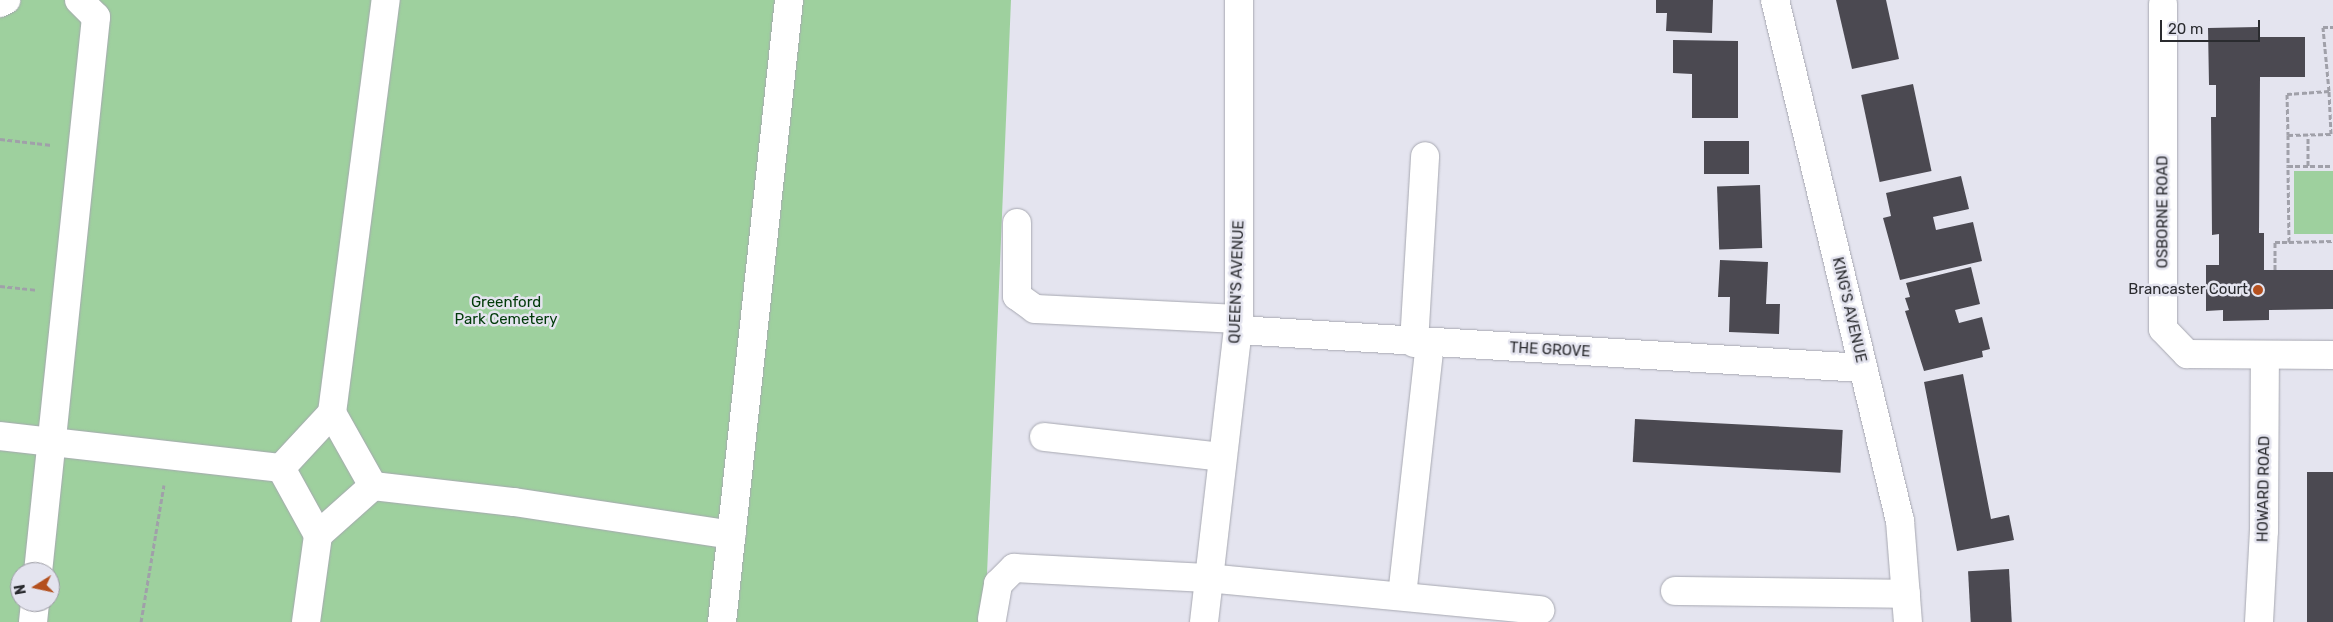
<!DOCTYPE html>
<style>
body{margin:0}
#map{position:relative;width:2333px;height:622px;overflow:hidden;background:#e4e4ef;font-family:Rubik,sans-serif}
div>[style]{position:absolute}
.green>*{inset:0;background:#9ed09e;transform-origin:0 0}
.building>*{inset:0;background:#4b4951;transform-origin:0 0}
.path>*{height:3px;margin-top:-1.5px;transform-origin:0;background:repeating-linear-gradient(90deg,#a0a0a9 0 5px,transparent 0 7.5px)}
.roads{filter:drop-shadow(0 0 1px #a7a8b1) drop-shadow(0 0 1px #a7a8b1)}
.minor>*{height:28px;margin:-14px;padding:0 14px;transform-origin:14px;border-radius:14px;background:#fff}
.dots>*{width:14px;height:14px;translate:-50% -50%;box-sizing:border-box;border:2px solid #e4e4ef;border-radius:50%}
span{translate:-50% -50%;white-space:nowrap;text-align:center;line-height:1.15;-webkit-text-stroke:5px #e4e4ef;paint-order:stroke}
.street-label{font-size:15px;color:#2a2b2f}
.poi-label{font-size:15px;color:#2a2b2f}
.right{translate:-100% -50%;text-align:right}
.park-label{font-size:15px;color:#013a09}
.north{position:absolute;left:10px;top:562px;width:50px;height:50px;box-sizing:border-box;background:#e4e4ef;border:1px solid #9a9aa2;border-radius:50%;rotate:260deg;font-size:14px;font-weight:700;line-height:20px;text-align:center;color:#2a2b2f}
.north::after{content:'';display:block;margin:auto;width:18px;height:22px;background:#b4501e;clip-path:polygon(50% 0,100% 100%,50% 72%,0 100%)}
.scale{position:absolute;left:2160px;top:20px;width:100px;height:22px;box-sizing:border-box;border:2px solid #2a2b2f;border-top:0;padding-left:6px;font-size:15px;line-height:18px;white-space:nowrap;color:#2a2b2f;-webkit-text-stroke:4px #e4e4ef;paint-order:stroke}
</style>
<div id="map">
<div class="green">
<i style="clip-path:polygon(evenodd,0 0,1011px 0,985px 622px,0 622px,0 0,20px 572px,50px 572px,50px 602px,20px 602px,20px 572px)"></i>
<i style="left:2294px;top:171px;width:39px;height:63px"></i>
</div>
<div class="building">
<i style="clip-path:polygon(1656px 0,1713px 0,1712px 33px,1666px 31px,1667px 13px,1656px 13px)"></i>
<i style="clip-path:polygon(1836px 0,1886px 0,1899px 59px,1852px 69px)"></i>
<i style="clip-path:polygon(2258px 27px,2258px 37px,2305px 37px,2305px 77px,2260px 77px,2259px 233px,2264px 233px,2264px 270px,2333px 270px,2333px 309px,2269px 310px,2269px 320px,2223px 321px,2223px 310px,2206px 311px,2206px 265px,2219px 265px,2219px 234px,2212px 235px,2211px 117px,2216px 117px,2216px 85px,2209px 85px,2208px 28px)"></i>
<i style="clip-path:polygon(1673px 40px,1738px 41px,1738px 118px,1692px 118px,1692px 74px,1673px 73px)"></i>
<i style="left:1913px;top:84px;width:89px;height:53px;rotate:78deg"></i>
<i style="left:1749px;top:141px;width:33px;height:45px;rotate:90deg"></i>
<i style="clip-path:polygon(1961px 176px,1969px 209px,1933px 217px,1936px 230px,1973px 222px,1982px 261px,1900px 280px,1883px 218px,1891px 216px,1886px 193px)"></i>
<i style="left:1760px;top:185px;width:63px;height:43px;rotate:88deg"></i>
<i style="clip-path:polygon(1720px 260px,1768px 262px,1766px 304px,1780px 304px,1779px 334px,1729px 332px,1730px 297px,1718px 297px)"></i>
<i style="clip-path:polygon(1971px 267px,1980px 304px,1955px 310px,1959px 323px,1982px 317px,1990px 349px,1982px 351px,1983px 357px,1924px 371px,1905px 311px,1909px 310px,1905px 298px,1910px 297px,1906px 283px)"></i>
<i style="clip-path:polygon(1963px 374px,1991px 519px,2009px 515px,2014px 540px,1957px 551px,1924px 382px)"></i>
<i style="left:1635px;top:419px;width:208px;height:43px;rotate:3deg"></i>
<i style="left:2307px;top:472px;width:26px;height:150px"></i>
<i style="left:2009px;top:569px;width:53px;height:41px;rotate:87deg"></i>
</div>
<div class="path">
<i style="left:2329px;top:91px;width:42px;rotate:175.9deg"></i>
<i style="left:2287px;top:94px;width:41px;rotate:88.6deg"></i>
<i style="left:2288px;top:135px;width:43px;rotate:-1.3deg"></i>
<i style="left:2331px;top:134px;width:43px;rotate:-92.7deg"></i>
<i style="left:2329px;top:91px;width:64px;rotate:-95.4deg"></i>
<i style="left:2323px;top:27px;width:10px"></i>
<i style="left:2288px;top:135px;width:31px;rotate:90deg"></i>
<i style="left:2288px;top:166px;width:45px"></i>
<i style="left:0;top:139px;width:52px;rotate:6.6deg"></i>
<i style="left:2308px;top:166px;width:31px;rotate:-90deg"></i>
<i style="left:2289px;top:242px;width:44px;rotate:-1.3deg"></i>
<i style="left:2275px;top:270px;width:28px;rotate:-90deg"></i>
<i style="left:2275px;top:242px;width:14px"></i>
<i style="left:2289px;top:242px;width:76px;rotate:-90.8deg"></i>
<i style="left:0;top:286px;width:37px;rotate:6deg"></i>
<i style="left:141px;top:622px;width:139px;rotate:-80.5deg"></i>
</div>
<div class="roads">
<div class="minor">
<i style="left:1775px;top:0;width:536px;rotate:76.51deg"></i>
<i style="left:1900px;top:521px;width:101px;rotate:85.5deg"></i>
<i style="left:0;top:3px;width:7px;rotate:-27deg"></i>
<i style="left:2163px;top:4px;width:325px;rotate:90deg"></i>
<i style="left:2163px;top:329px;width:35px;rotate:46deg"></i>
<i style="left:2187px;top:354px;width:146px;rotate:0.4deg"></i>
<i style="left:1017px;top:223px;width:73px;rotate:90deg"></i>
<i style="left:1017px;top:296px;width:22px;rotate:36deg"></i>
<i style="left:1035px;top:309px;width:204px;rotate:2.8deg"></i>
<i style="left:1238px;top:330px;width:626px;rotate:3.48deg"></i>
<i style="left:1414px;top:343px;width:187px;rotate:-86.6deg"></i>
<i style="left:0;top:436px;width:283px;rotate:6.5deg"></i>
<i style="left:1044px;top:437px;width:178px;rotate:6.4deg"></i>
<i style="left:373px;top:486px;width:142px;rotate:6.5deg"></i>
<i style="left:514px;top:502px;width:220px;rotate:8.6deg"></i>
<i style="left:318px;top:535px;width:77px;rotate:-118.9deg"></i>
<i style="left:281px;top:468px;width:75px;rotate:-47.2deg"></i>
<i style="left:38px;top:572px;width:558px;rotate:-84.03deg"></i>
<i style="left:96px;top:17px;width:24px;rotate:-135deg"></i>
<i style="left:1675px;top:591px;width:231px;rotate:0.7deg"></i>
<i style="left:1402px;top:596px;width:255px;rotate:-83.7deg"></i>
<i style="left:992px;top:619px;width:36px;rotate:-80deg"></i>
<i style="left:998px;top:584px;width:23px;rotate:-45deg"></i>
<i style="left:1014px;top:568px;width:193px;rotate:3deg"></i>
<i style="left:1207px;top:578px;width:335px;rotate:5.5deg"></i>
<i style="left:33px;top:622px;width:20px;rotate:-84deg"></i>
<i style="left:306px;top:622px;width:88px;rotate:-82.1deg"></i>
<i style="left:318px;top:535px;width:74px;rotate:-41.7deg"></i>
<i style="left:373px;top:486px;width:84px;rotate:-119.3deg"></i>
<i style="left:332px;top:413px;width:417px;rotate:-82.6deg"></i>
<i style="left:722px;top:622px;width:626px;rotate:-83.85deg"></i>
<i style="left:1204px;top:622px;width:305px;rotate:-83.4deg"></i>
<i style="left:1239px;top:319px;width:319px;rotate:-90deg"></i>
<i style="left:2259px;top:622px;width:91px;rotate:-86.9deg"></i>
<i style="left:2264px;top:531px;width:175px;rotate:-89.7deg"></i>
</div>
</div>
<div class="dots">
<i style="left:2258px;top:290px;background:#b4501e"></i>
</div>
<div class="street-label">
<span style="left:2163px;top:212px;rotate:-90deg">OSBORNE ROAD</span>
<span style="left:1237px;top:282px;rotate:-88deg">QUEEN'S AVENUE</span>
<span style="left:1849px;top:310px;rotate:77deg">KING'S AVENUE</span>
<span style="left:1550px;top:350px;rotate:3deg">THE GROVE</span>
<span style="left:2264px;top:489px;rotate:-89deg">HOWARD ROAD</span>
</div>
<div class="poi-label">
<span class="right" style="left:2248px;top:290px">Brancaster Court</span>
</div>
<div class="park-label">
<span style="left:506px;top:311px">Greenford<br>Park Cemetery</span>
</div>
<div class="north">N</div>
<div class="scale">20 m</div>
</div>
